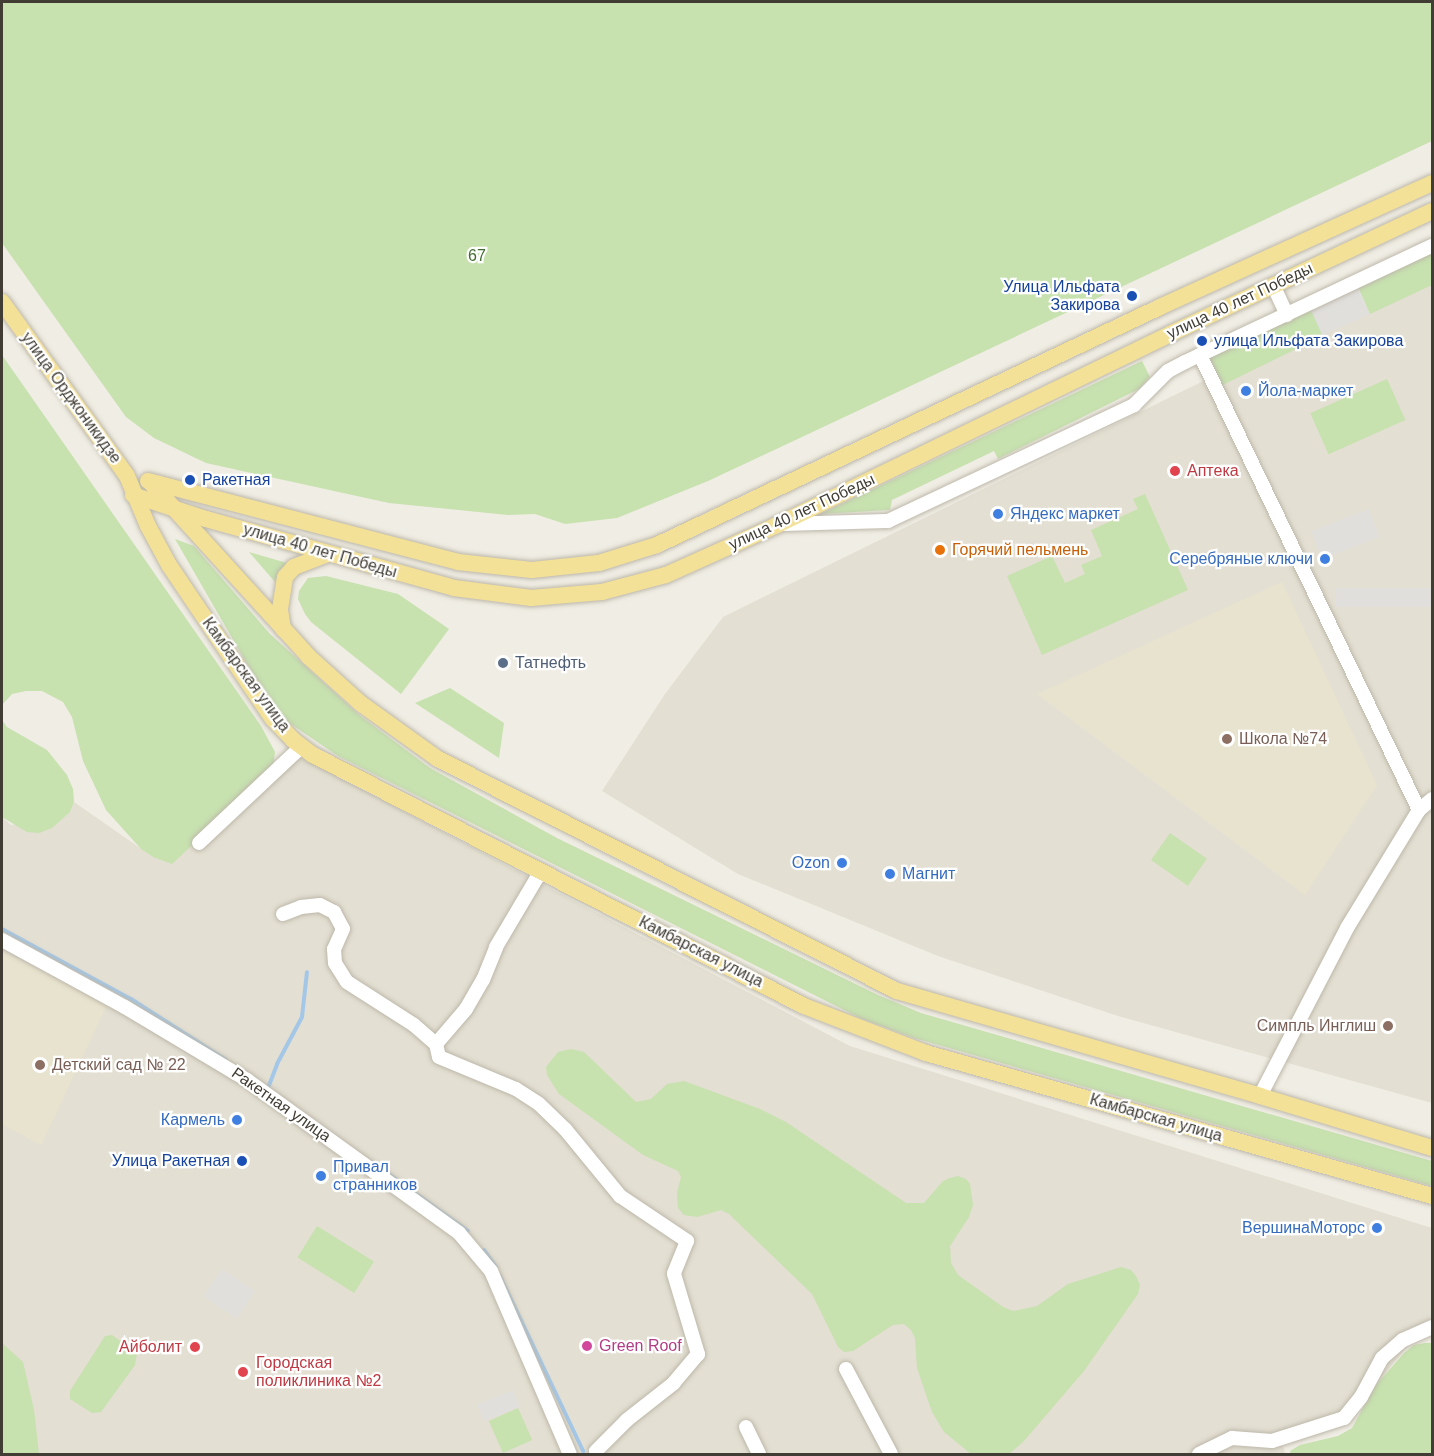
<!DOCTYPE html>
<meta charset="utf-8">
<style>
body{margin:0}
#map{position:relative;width:1434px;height:1456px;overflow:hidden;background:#f0ede4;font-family:Arial,sans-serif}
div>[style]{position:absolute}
.residential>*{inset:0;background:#e3dfd2}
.education>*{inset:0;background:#e8e3ce}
.green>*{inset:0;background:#c7e1af;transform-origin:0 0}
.parking>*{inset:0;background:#e1dfdc;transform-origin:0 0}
.stream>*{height:4px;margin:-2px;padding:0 2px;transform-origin:2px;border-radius:2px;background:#a4c7e8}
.roads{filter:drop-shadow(0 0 2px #bdb8aa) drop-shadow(0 0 2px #bdb8aa)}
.minor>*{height:14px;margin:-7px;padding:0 7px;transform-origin:7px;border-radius:7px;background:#fff}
.major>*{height:16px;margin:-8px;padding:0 8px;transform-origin:8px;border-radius:8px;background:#f4e198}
.dots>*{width:16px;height:16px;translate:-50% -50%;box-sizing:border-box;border:3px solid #fff;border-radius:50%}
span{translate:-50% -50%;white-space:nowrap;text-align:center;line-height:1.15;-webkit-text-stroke:4.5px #fff;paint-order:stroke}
.park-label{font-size:16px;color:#416d2e}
.transit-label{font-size:16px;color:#164399}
.right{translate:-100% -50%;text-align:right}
.left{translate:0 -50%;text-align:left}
.street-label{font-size:16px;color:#413d34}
.shop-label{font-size:16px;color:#366cbe}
.health-label{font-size:16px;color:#be3a42}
.food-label{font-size:16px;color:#c56008}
.service-label{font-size:16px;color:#4e5e75}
.education-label{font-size:16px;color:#785e54}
.hotel-label{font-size:16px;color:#b23c85}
.frame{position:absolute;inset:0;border:3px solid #413d34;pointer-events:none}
</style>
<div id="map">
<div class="residential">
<i style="clip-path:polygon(1432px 275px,1432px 1103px,1118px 1016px,938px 956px,738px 874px,602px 791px,665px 694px,723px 617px,1191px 387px)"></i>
<i style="clip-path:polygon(302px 758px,850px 1046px,1432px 1228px,1432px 1335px,1423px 1327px,1342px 1427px,1283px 1445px,1285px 1454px,2px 1454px,2px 817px,11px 825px,70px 812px,74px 802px,153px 857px,273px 769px)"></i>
</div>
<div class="education">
<i style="clip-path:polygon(1282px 582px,1377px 785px,1305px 895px,1037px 694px)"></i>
<i style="clip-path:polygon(2px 951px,107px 1005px,41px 1145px,2px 1124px)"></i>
</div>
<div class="green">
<i style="clip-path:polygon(2px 2px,1432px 2px,1432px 141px,708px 481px,617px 518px,565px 524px,535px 514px,508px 515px,389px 503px,206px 463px,154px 438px,126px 417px,2px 243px)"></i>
<i style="clip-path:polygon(1432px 246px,1432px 285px,1370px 314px,1356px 283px)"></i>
<i style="left:1309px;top:305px;width:34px;height:120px;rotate:64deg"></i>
<i style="clip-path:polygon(2px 355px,261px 726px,275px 752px,273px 769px,172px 864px,153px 857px,141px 849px,106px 810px,83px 761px,72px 717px,63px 702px,42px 691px,26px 691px,12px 694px,2px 705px)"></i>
<i style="clip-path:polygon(1142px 361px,1150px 377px,1139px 389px,998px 459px,994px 451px,892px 500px,890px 510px,821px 514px)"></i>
<i style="left:1387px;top:379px;width:45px;height:84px;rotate:66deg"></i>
<i style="clip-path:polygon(1145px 494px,1188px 590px,1042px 655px,1007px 576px,1052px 556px,1065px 583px,1085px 574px,1081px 565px,1102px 556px,1091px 530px,1138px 509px,1133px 499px)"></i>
<i style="clip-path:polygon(175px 539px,194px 546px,270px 634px,358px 714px,430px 768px,557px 838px,878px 995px,921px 1013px,1432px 1161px,1432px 1186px,914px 1038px,860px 1018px,338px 756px,288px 722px,254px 676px)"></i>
<i style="clip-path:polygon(249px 552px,287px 563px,279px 571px,275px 582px)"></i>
<i style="clip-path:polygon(326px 576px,398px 594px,449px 629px,401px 694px,311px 622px,305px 614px,298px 599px,299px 591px,308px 578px)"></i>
<i style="clip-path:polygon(450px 688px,504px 723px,499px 758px,415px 703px)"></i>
<i style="clip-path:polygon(2px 720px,7px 727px,47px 750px,67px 775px,73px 789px,74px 802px,70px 812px,52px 828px,39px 833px,27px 832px,2px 817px)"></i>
<i style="left:1170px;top:833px;width:45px;height:33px;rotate:35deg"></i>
<i style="clip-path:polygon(571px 1049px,584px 1052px,636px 1102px,651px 1099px,667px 1084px,684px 1081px,760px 1109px,786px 1122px,906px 1203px,924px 1203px,943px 1181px,950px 1178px,958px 1176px,966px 1179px,970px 1184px,973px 1205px,969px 1217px,950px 1246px,951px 1263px,958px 1275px,1003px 1307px,1013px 1311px,1037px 1306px,1068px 1284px,1121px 1267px,1131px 1270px,1136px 1276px,1140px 1285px,1138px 1294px,1084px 1371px,1024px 1441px,1009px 1454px,971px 1454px,944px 1432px,932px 1412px,917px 1368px,915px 1338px,911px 1330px,904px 1324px,893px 1325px,853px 1351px,844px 1352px,838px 1347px,812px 1294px,729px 1214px,721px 1210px,697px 1217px,684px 1215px,678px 1208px,677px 1193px,681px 1177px,678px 1171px,643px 1155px,559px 1094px,547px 1075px,546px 1067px,558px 1052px)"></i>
<i style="left:317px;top:1226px;width:67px;height:37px;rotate:32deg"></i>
<i style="clip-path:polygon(112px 1335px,137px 1353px,135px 1365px,101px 1412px,92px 1413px,70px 1399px,70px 1391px,105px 1336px)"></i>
<i style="clip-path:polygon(2px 1343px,23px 1362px,34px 1410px,39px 1454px,2px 1454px)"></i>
<i style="clip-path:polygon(1425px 1343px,1432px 1343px,1432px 1454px,1291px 1454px,1290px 1451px,1300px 1445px,1338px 1436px,1352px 1428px,1375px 1386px,1404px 1353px,1414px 1345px)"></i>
<i style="left:518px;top:1408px;width:35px;height:32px;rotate:66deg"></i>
</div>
<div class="parking">
<i style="left:1356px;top:283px;width:34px;height:52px;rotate:66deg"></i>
<i style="left:1369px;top:509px;width:30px;height:62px;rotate:69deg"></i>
<i style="left:1432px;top:588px;width:19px;height:96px;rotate:90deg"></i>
<i style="left:222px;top:1269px;width:40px;height:33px;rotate:34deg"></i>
<i style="left:513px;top:1390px;width:18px;height:39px;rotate:68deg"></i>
</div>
<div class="stream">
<i style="left:2px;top:929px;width:147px;rotate:28.5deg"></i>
<i style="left:131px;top:999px;width:113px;rotate:32.7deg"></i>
<i style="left:268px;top:1088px;width:26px;rotate:-69deg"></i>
<i style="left:277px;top:1064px;width:53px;rotate:-62deg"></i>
<i style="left:302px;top:1017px;width:45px;rotate:-83.7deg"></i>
<i style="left:380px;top:1168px;width:108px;rotate:35.6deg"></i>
<i style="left:484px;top:1250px;width:21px;rotate:55deg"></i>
<i style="left:500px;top:1276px;width:194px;rotate:64.6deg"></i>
</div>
<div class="roads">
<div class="minor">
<i style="left:1273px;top:285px;width:33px;rotate:65deg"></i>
<i style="left:1200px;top:355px;width:505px;rotate:64.3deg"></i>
<i style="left:782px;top:524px;width:106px;rotate:-1.6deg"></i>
<i style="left:888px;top:521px;width:272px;rotate:-25.2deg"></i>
<i style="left:1134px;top:405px;width:48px;rotate:-45deg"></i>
<i style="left:1168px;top:371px;width:19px;rotate:-28deg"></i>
<i style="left:1185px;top:362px;width:273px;rotate:-25.2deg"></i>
<i style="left:199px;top:843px;width:141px;rotate:-43.3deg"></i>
<i style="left:283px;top:914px;width:19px;rotate:-21deg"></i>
<i style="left:301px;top:907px;width:19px;rotate:-6deg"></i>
<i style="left:320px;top:905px;width:16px;rotate:27deg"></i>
<i style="left:334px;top:912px;width:19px;rotate:62deg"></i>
<i style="left:343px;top:929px;width:22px;rotate:114deg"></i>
<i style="left:334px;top:949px;width:14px;rotate:86deg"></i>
<i style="left:335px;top:963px;width:22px;rotate:58deg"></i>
<i style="left:347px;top:982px;width:80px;rotate:32.7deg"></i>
<i style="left:414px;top:1025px;width:29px;rotate:41deg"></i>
<i style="left:436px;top:1044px;width:13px;rotate:77deg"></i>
<i style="left:439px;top:1057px;width:83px;rotate:22.6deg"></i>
<i style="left:516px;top:1089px;width:27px;rotate:33deg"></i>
<i style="left:539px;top:1104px;width:36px;rotate:44deg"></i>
<i style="left:565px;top:1129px;width:87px;rotate:50.6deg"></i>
<i style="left:620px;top:1196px;width:81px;rotate:33.9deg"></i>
<i style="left:687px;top:1241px;width:35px;rotate:112deg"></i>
<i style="left:674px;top:1274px;width:84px;rotate:73.3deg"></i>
<i style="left:698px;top:1354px;width:38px;rotate:130deg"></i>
<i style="left:674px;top:1383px;width:60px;rotate:141.8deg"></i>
<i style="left:627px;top:1420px;width:44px;rotate:135deg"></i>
<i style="left:2px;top:940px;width:140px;rotate:28.6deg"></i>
<i style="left:125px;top:1007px;width:142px;rotate:30.9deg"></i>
<i style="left:247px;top:1080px;width:261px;rotate:35.8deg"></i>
<i style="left:459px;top:1233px;width:50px;rotate:49.9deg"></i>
<i style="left:491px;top:1271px;width:199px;rotate:66.7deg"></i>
<i style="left:436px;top:1044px;width:46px;rotate:-49.4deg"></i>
<i style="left:466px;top:1009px;width:34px;rotate:-60deg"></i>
<i style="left:483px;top:980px;width:35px;rotate:-68deg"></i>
<i style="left:496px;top:947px;width:88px;rotate:-59.4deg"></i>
<i style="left:1260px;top:1096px;width:189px;rotate:-62.6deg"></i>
<i style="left:1347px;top:928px;width:138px;rotate:-58.6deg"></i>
<i style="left:1419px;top:810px;width:17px;rotate:-40deg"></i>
<i style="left:846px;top:1369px;width:96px;rotate:62.1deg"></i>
<i style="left:746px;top:1427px;width:30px;rotate:64deg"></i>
<i style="left:1199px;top:1454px;width:37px;rotate:-26deg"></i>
<i style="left:1232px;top:1438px;width:40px;rotate:4.3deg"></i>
<i style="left:1272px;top:1441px;width:76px;rotate:-17.7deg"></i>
<i style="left:1344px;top:1418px;width:27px;rotate:-51deg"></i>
<i style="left:1361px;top:1397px;width:44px;rotate:-61.7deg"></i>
<i style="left:1382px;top:1358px;width:28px;rotate:-41deg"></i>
<i style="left:1403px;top:1340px;width:32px;rotate:-24deg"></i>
</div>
<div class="major">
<i style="left:2px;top:302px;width:214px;rotate:54.3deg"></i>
<i style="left:127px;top:476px;width:54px;rotate:67.2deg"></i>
<i style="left:148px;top:526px;width:44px;rotate:61.7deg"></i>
<i style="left:169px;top:565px;width:186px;rotate:56deg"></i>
<i style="left:273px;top:719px;width:29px;rotate:46deg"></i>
<i style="left:293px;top:740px;width:25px;rotate:37deg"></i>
<i style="left:313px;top:755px;width:551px;rotate:27.08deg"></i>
<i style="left:804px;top:1006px;width:131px;rotate:21.1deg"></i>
<i style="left:926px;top:1053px;width:526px;rotate:15.78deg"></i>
<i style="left:148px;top:481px;width:320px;rotate:14.6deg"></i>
<i style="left:458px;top:562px;width:74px;rotate:6.2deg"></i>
<i style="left:532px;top:570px;width:67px;rotate:-6deg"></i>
<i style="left:599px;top:563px;width:61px;rotate:-17.2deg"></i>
<i style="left:657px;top:545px;width:556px;rotate:-25.32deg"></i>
<i style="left:1160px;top:307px;width:299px;rotate:-24.5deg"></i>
<i style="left:150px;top:482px;width:236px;rotate:47.7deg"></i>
<i style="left:309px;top:657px;width:69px;rotate:42deg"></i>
<i style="left:360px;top:703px;width:96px;rotate:35.7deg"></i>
<i style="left:438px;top:759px;width:514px;rotate:26.81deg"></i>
<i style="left:897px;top:991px;width:378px;rotate:16.1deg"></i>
<i style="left:1260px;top:1096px;width:180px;rotate:16.8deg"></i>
<i style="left:133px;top:495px;width:77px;rotate:18.2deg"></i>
<i style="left:206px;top:519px;width:257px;rotate:15.5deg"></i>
<i style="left:454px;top:588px;width:78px;rotate:7.4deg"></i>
<i style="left:531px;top:598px;width:71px;rotate:-4.8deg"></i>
<i style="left:602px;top:592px;width:66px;rotate:-14.9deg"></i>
<i style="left:666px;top:575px;width:122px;rotate:-24.2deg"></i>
<i style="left:777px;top:525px;width:439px;rotate:-25.9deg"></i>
<i style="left:1172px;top:333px;width:287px;rotate:-25.1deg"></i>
<i style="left:283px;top:629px;width:20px;rotate:-99deg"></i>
<i style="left:280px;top:609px;width:32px;rotate:-81deg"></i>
<i style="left:285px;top:577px;width:13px;rotate:-48deg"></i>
<i style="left:294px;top:567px;width:36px;rotate:-21deg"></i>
</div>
</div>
<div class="dots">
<i style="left:1132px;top:296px;background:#1a4fb4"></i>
<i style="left:1202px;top:341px;background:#1a4fb4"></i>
<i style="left:1246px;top:391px;background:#3f7fe0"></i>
<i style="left:1175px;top:471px;background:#e0444e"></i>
<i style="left:190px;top:480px;background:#1a4fb4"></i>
<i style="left:998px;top:514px;background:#3f7fe0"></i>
<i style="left:940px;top:550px;background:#e8710a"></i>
<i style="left:1325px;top:559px;background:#3f7fe0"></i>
<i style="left:503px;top:663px;background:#5c6f8a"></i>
<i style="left:1227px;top:739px;background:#8d6e63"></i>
<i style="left:842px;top:863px;background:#3f7fe0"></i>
<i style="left:890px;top:874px;background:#3f7fe0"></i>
<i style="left:1388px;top:1026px;background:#8d6e63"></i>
<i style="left:40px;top:1065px;background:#8d6e63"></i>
<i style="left:237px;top:1120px;background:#3f7fe0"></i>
<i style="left:242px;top:1161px;background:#1a4fb4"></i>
<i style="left:321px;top:1176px;background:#3f7fe0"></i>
<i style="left:1377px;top:1228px;background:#3f7fe0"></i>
<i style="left:587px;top:1346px;background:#d1479c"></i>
<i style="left:195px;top:1347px;background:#e0444e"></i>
<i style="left:243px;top:1372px;background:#e0444e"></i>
</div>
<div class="park-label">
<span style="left:477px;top:256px">67</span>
</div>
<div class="transit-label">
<span class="right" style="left:1120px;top:296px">Улица Ильфата<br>Закирова</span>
<span class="left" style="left:1214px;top:341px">улица Ильфата Закирова</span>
<span class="left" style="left:202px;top:480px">Ракетная</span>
<span class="right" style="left:230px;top:1161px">Улица Ракетная</span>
</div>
<div class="street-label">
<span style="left:1240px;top:301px;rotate:-25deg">улица 40 лет Победы</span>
<span style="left:71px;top:398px;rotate:54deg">улица Орджоникидзе</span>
<span style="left:802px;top:512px;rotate:-25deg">улица 40 лет Победы</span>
<span style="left:320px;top:551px;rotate:16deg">улица 40 лет Победы</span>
<span style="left:246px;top:675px;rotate:54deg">Камбарская улица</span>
<span style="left:701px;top:952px;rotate:27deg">Камбарская улица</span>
<span style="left:281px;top:1105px;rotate:35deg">Ракетная улица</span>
<span style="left:1156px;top:1118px;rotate:16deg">Камбарская улица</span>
</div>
<div class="shop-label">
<span class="left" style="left:1258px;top:391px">Йола-маркет</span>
<span class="left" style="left:1010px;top:514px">Яндекс маркет</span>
<span class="right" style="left:1313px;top:559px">Серебряные ключи</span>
<span class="right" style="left:830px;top:863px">Ozon</span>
<span class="left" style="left:902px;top:874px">Магнит</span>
<span class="right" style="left:225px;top:1120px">Кармель</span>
<span class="left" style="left:333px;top:1176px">Привал<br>странников</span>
<span class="right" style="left:1365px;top:1228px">ВершинаМоторс</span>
</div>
<div class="health-label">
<span class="left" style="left:1187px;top:471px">Аптека</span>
<span class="right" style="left:182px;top:1347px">Айболит</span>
<span class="left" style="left:256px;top:1372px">Городская<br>поликлиника №2</span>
</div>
<div class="food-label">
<span class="left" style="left:952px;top:550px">Горячий пельмень</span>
</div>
<div class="service-label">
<span class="left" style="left:515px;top:663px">Татнефть</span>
</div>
<div class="education-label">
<span class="left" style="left:1239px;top:739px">Школа №74</span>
<span class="right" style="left:1376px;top:1026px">Симпль Инглиш</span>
<span class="left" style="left:52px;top:1065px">Детский сад № 22</span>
</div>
<div class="hotel-label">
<span class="left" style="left:599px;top:1346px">Green Roof</span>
</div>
<div class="frame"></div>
</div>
